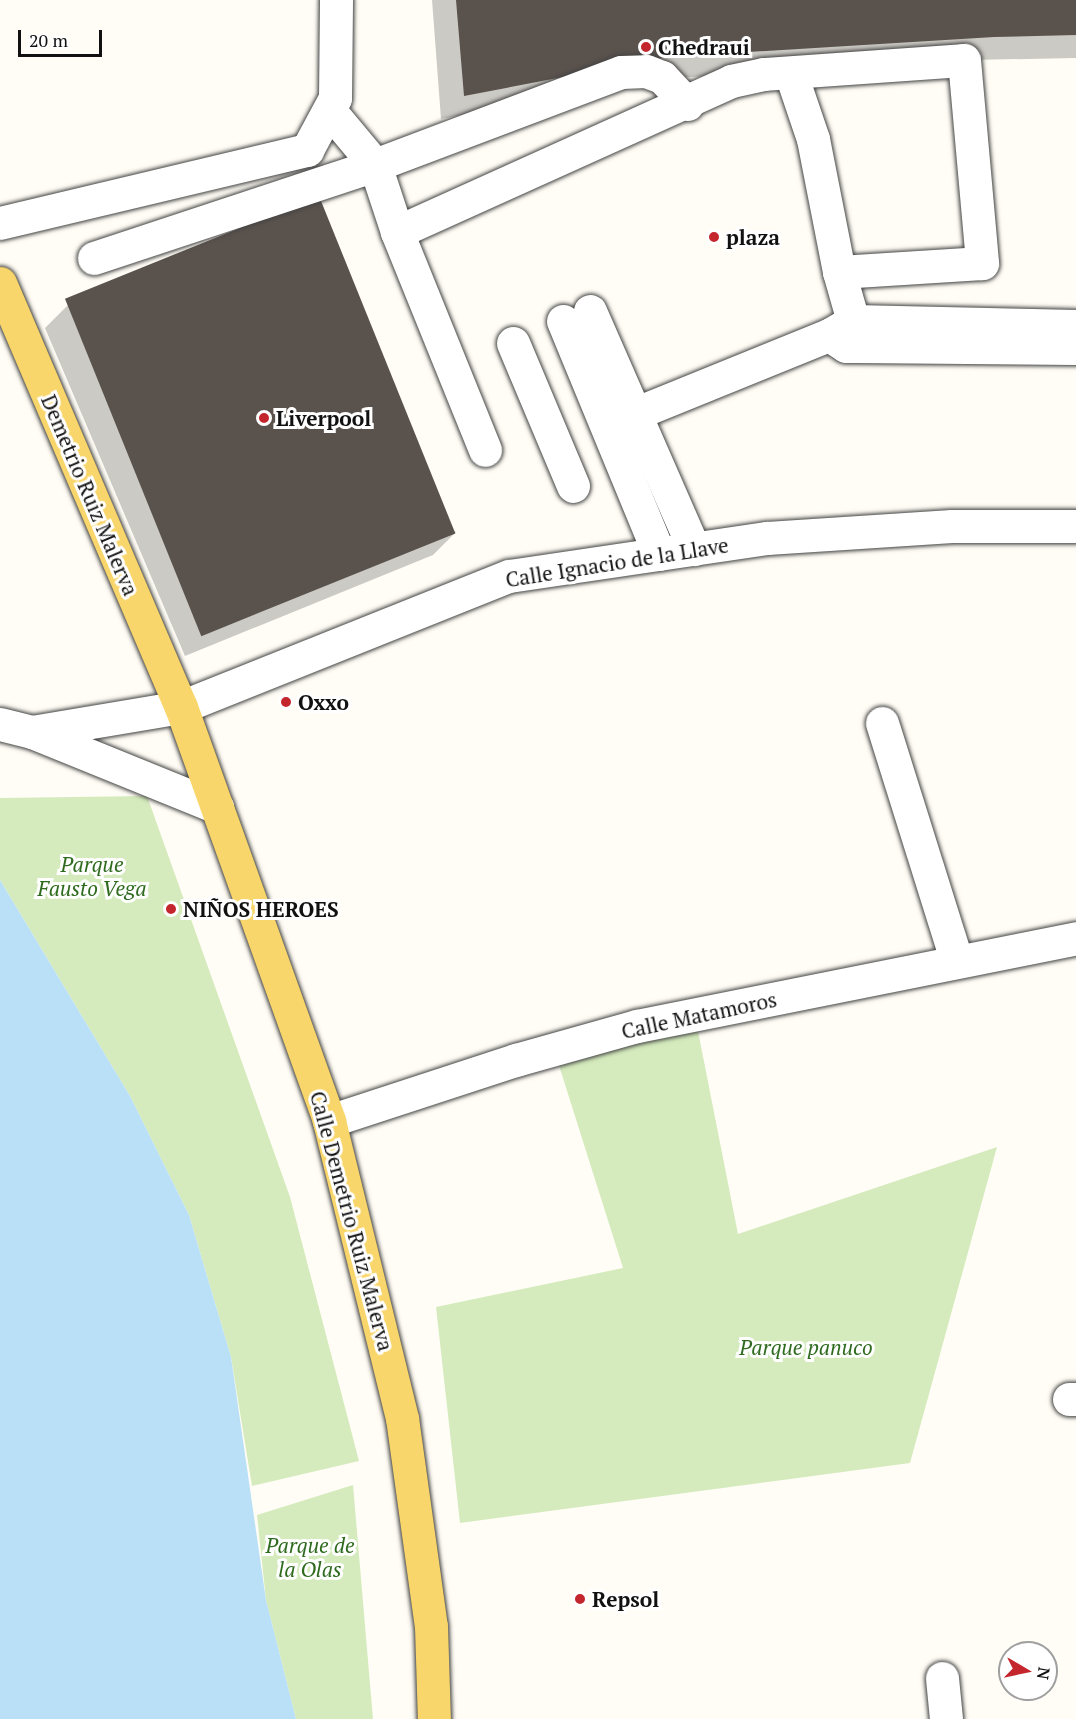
<!DOCTYPE html>
<meta charset="utf-8">
<style>
body{margin:0}
#map{position:relative;width:1076px;height:1719px;overflow:hidden;background:#fffdf5;font-family:"PT Serif",serif}
div>[style]{position:absolute}
.green>*{inset:0;background:#d5ebbd}
.water>*{inset:0;background:#b9e0f7}
.shadow>*{inset:0;background:#0003}
.building>*{inset:0;background:#5a524d;transform-origin:0 0}
.roads{filter:drop-shadow(0 0 2px #444) drop-shadow(0 0 2px #444)}
.minor>*{height:33px;margin:-16.5px;padding:0 16.5px;transform-origin:16.5px;border-radius:16.5px;background:#fff}
.major>*{height:33px;margin:-16.5px;padding:0 16.5px;transform-origin:16.5px;border-radius:16.5px;background:#f9d66b}
.dots>*{width:16px;height:16px;translate:-50% -50%;box-sizing:border-box;border:3px solid #fff;border-radius:50%}
span{translate:-50% -50%;white-space:nowrap;text-align:center;line-height:1.15;-webkit-text-stroke:6px #fff;paint-order:stroke}
.poi-label{font-size:21px;color:#111;font-weight:700}
.left{translate:0 -50%;text-align:left}
.street-label{font-size:21px;color:#111}
.park-label{font-size:21px;color:#2f6b1f;font-style:italic}
.north{position:absolute;left:998px;top:1641px;width:60px;height:60px;box-sizing:border-box;background:#fff;border:2px solid #a0a0a0;border-radius:50%;rotate:99deg;font-size:16px;font-weight:700;line-height:24px;text-align:center;color:#111}
.north::after{content:'';display:block;margin:auto;width:21px;height:27px;background:#c4262e;clip-path:polygon(50% 0,100% 100%,50% 72%,0 100%)}
.scale{position:absolute;left:18px;top:30px;width:84px;height:27px;box-sizing:border-box;border:3px solid #111;border-top:0;padding-left:8px;font-size:18px;line-height:21px;white-space:nowrap;color:#111;-webkit-text-stroke:4px #fff;paint-order:stroke}
</style>
<div id="map">
<div class="green">
<i style="clip-path:polygon(147px 796px,290px 1197px,359px 1461px,252px 1486px,231px 1357px,189px 1215px,130px 1096px,0 880px,0 798px)"></i>
<i style="clip-path:polygon(697px 1026px,738px 1234px,997px 1147px,910px 1463px,460px 1523px,436px 1307px,623px 1268px,556px 1056px)"></i>
<i style="clip-path:polygon(353px 1485px,373px 1719px,296px 1719px,266px 1600px,257px 1515px)"></i>
</div>
<div class="water">
<i style="clip-path:polygon(0 880px,130px 1096px,189px 1215px,231px 1357px,266px 1600px,296px 1719px,0 1719px)"></i>
</div>
<div class="shadow">
<i style="clip-path:polygon(432px 0,1076px 0,1076px 58px,970px 60px,643px 80px,441px 119px)"></i>
<i style="clip-path:polygon(68px 305px,456px 532px,433px 555px,185px 656px,45px 328px)"></i>
</div>
<div class="building">
<i style="clip-path:polygon(456px 0,1076px 0,1076px 35px,994px 37px,667px 57px,464px 96px)"></i>
<i style="left:319px;top:196px;width:364px;height:274px;rotate:68deg"></i>
</div>
<div class="roads">
<div class="minor">
<i style="left:791px;top:74px;width:69px;rotate:71.3deg"></i>
<i style="left:813px;top:139px;width:136px;rotate:78.9deg"></i>
<i style="left:839px;top:272px;width:51px;rotate:74.1deg"></i>
<i style="left:330px;top:111px;width:70px;rotate:50.2deg"></i>
<i style="left:375px;top:165px;width:71px;rotate:71.8deg"></i>
<i style="left:397px;top:232px;width:235px;rotate:68deg"></i>
<i style="left:0;top:223px;width:316px;rotate:-13.4deg"></i>
<i style="left:307px;top:150px;width:59px;rotate:-61.7deg"></i>
<i style="left:335px;top:98px;width:98px;rotate:-89.4deg"></i>
<i style="left:397px;top:232px;width:367px;rotate:-24.3deg"></i>
<i style="left:731px;top:81px;width:34px;rotate:-12deg"></i>
<i style="left:764px;top:74px;width:200px;rotate:-4deg"></i>
<i style="left:964px;top:60px;width:204px;rotate:84.9deg"></i>
<i style="left:982px;top:263px;width:143px;rotate:176.4deg"></i>
<i style="left:94px;top:258px;width:296px;rotate:-18.3deg"></i>
<i style="left:375px;top:165px;width:263px;rotate:-20.7deg"></i>
<i style="left:621px;top:72px;width:25px;rotate:-2deg"></i>
<i style="left:646px;top:71px;width:17px;rotate:21deg"></i>
<i style="left:662px;top:77px;width:37px;rotate:47deg"></i>
<i style="left:590px;top:311px;width:260px;rotate:66.4deg"></i>
<i style="left:563px;top:321px;width:252px;rotate:67.6deg"></i>
<i style="left:1076px;top:326px;width:223px;rotate:-178.7deg"></i>
<i style="left:853px;top:321px;width:28px;rotate:150deg"></i>
<i style="left:829px;top:335px;width:20px;rotate:33deg"></i>
<i style="left:846px;top:346px;width:11px"></i>
<i style="left:857px;top:346px;width:219px;rotate:0.5deg"></i>
<i style="left:513px;top:343px;width:155px;rotate:67.2deg"></i>
<i style="left:634px;top:414px;width:210px;rotate:-22.1deg"></i>
<i style="left:882px;top:723px;width:250px;rotate:72.6deg"></i>
<i style="left:0;top:724px;width:33px;rotate:14deg"></i>
<i style="left:32px;top:732px;width:200px;rotate:22.1deg"></i>
<i style="left:32px;top:732px;width:151px;rotate:-9.5deg"></i>
<i style="left:181px;top:707px;width:353px;rotate:-21.8deg"></i>
<i style="left:509px;top:576px;width:261px;rotate:-8.4deg"></i>
<i style="left:767px;top:538px;width:185px;rotate:-3.7deg"></i>
<i style="left:952px;top:526px;width:124px"></i>
<i style="left:329px;top:1121px;width:197px;rotate:-18.1deg"></i>
<i style="left:516px;top:1060px;width:126px;rotate:-15.7deg"></i>
<i style="left:637px;top:1026px;width:448px;rotate:-11.3deg"></i>
<i style="left:1069px;top:1399px;width:7px"></i>
<i style="left:942px;top:1678px;width:41px;rotate:84.4deg"></i>
</div>
<div class="major">
<i style="left:0;top:283px;width:461px;rotate:66.9deg"></i>
<i style="left:181px;top:707px;width:440px;rotate:70.3deg"></i>
<i style="left:329px;top:1121px;width:306px;rotate:76.2deg"></i>
<i style="left:402px;top:1418px;width:210px;rotate:82.1deg"></i>
<i style="left:431px;top:1626px;width:93px;rotate:88.2deg"></i>
</div>
</div>
<div class="dots">
<i style="left:646px;top:47px;background:#c4262e"></i>
<i style="left:714px;top:237px;background:#c4262e"></i>
<i style="left:264px;top:418px;background:#c4262e"></i>
<i style="left:286px;top:702px;background:#c4262e"></i>
<i style="left:171px;top:909px;background:#c4262e"></i>
<i style="left:580px;top:1599px;background:#c4262e"></i>
</div>
<div class="poi-label">
<span class="left" style="left:658px;top:47px">Chedraui</span>
<span class="left" style="left:726px;top:237px">plaza</span>
<span class="left" style="left:276px;top:418px">Liverpool</span>
<span class="left" style="left:298px;top:702px">Oxxo</span>
<span class="left" style="left:183px;top:909px">NIÑOS HEROES</span>
<span class="left" style="left:592px;top:1599px">Repsol</span>
</div>
<div class="street-label">
<span style="left:90px;top:495px;rotate:67deg">Demetrio Ruiz Malerva</span>
<span style="left:617px;top:562px;rotate:-9deg">Calle Ignacio de la Llave</span>
<span style="left:699px;top:1015px;rotate:-12deg">Calle Matamoros</span>
<span style="left:352px;top:1221px;rotate:75deg">Calle Demetrio Ruiz Malerva</span>
</div>
<div class="park-label">
<span style="left:92px;top:876px">Parque<br>Fausto Vega</span>
<span style="left:806px;top:1347px">Parque panuco</span>
<span style="left:310px;top:1557px">Parque de<br>la Olas</span>
</div>
<div class="north">N</div>
<div class="scale">20 m</div>
</div>
